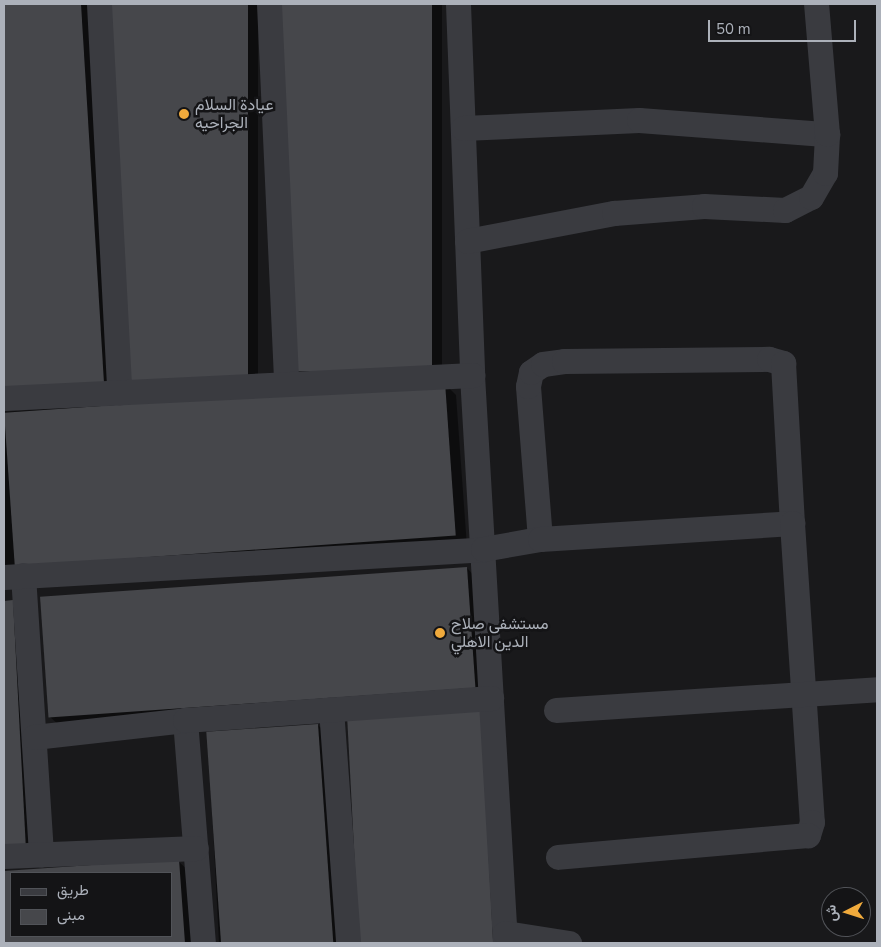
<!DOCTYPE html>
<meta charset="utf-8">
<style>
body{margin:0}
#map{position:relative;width:881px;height:947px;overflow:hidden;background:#19191b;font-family:"Nunito Sans",Vazirmatn,sans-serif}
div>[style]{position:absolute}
.shadow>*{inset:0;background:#0007;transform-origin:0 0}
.building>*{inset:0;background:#46474b;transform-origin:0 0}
.minor>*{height:25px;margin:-12.5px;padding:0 12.5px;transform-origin:12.5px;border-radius:12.5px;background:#3a3b40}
.dots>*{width:14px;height:14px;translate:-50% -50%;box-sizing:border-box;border:2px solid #141416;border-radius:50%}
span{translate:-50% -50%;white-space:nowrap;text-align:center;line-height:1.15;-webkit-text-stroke:5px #141416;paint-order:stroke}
.poi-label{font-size:16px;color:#acb1ba}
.left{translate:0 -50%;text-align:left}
.frame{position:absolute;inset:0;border:5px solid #acb1ba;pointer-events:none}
.legend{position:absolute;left:10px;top:872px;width:162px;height:65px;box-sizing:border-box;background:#141416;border:1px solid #515358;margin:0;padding:6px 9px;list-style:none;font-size:15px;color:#acb1ba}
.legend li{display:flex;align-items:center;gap:10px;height:25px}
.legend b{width:25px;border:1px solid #515358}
.north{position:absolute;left:821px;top:887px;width:50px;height:50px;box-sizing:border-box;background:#141416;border:1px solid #515358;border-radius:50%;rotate:265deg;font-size:14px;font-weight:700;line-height:20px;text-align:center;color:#acb1ba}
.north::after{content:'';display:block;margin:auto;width:18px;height:22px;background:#f0aa3c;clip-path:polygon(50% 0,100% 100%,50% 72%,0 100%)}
.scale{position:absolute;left:708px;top:20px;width:148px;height:22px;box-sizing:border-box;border:2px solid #acb1ba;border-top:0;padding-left:6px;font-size:15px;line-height:18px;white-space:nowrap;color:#acb1ba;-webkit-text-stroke:4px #141416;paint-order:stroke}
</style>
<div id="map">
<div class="shadow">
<i style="clip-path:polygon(4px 4px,92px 4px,115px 394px,4px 401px)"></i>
<i style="left:112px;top:4px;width:146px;height:378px"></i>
<i style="left:283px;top:4px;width:159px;height:367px"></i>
<i style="clip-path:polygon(444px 383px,456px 395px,467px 547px,4px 571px,4px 412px)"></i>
<i style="clip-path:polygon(467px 568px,478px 580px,486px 700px,61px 727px,49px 716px)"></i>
<i style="clip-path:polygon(4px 602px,13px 602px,37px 861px,4px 862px)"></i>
<i style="clip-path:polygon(349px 721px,506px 943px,362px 943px)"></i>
<i style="clip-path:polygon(318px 725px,329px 736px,345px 943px,219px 943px,208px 732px)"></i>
<i style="clip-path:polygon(evenodd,178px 861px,190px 872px,195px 943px,4px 943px,4px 872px,178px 861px,11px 873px,171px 873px,171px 936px,11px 936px,11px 873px)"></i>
</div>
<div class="building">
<i style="clip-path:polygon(4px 4px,81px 4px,104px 383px,4px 389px)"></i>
<i style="left:110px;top:4px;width:138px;height:379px"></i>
<i style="left:282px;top:4px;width:150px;height:367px"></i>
<i style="left:445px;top:382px;width:154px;height:442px;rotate:86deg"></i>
<i style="left:467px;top:567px;width:121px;height:428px;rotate:86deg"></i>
<i style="clip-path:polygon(13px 600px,26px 850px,4px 851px,4px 601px)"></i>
<i style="left:481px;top:711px;width:232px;height:134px;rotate:87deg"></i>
<i style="left:318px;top:724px;width:220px;height:112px;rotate:86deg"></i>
<i style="clip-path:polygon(evenodd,179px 859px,185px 943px,4px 943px,4px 871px,179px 859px,11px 873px,171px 873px,171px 936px,11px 936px,11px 873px)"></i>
</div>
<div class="minor">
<i style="left:99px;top:4px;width:389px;rotate:87deg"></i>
<i style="left:269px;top:4px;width:380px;rotate:87.4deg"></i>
<i style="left:458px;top:4px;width:371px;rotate:87.8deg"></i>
<i style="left:472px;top:375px;width:569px;rotate:86.67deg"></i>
<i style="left:463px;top:128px;width:176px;rotate:-2.6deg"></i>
<i style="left:639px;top:120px;width:189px;rotate:4.3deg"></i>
<i style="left:467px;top:241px;width:150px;rotate:-10.8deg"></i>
<i style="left:614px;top:213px;width:90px;rotate:-4.4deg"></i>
<i style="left:704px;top:206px;width:81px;rotate:2.8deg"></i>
<i style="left:785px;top:210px;width:29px;rotate:-27deg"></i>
<i style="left:811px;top:197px;width:28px;rotate:-60deg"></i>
<i style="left:825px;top:173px;width:39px;rotate:-87deg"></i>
<i style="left:827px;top:134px;width:130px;rotate:-94.8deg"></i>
<i style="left:4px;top:398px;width:469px;rotate:-2.8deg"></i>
<i style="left:540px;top:539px;width:153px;rotate:-94.5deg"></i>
<i style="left:528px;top:386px;width:14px;rotate:-78deg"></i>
<i style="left:531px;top:372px;width:14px;rotate:-34deg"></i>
<i style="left:543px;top:364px;width:21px;rotate:-8deg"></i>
<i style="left:564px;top:361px;width:205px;rotate:-0.6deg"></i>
<i style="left:769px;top:359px;width:15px;rotate:16deg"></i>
<i style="left:783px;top:363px;width:160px;rotate:86.8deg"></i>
<i style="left:23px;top:575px;width:280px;rotate:86.3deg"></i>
<i style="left:4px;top:577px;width:480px;rotate:-3.3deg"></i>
<i style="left:483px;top:549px;width:58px;rotate:-10deg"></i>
<i style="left:540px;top:539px;width:253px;rotate:-3.6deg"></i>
<i style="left:792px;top:523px;width:300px;rotate:86.2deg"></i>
<i style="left:812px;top:822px;width:14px;rotate:107deg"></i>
<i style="left:808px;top:835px;width:251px;rotate:175deg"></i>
<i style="left:331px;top:709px;width:235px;rotate:85.8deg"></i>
<i style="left:556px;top:710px;width:322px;rotate:-3.7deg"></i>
<i style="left:185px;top:720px;width:224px;rotate:85.4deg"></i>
<i style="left:34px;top:737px;width:152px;rotate:-6.4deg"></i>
<i style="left:185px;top:720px;width:307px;rotate:-4.1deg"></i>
<i style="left:4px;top:856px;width:192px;rotate:-2.4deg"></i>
<i style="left:505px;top:933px;width:65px;rotate:8.9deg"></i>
</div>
<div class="dots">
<i style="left:184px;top:114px;background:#f0aa3c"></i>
<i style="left:440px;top:633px;background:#f0aa3c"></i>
</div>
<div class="poi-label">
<span class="left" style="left:195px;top:114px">عيادة السلام<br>الجراحيه</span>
<span class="left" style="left:451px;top:633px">مستشفى صلاح<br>الدين الاهلي</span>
</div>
<div class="frame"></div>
<ul class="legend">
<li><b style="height:6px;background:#3a3b40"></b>طريق</li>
<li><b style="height:14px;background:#46474b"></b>مبنى</li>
</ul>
<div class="north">ش</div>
<div class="scale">50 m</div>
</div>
